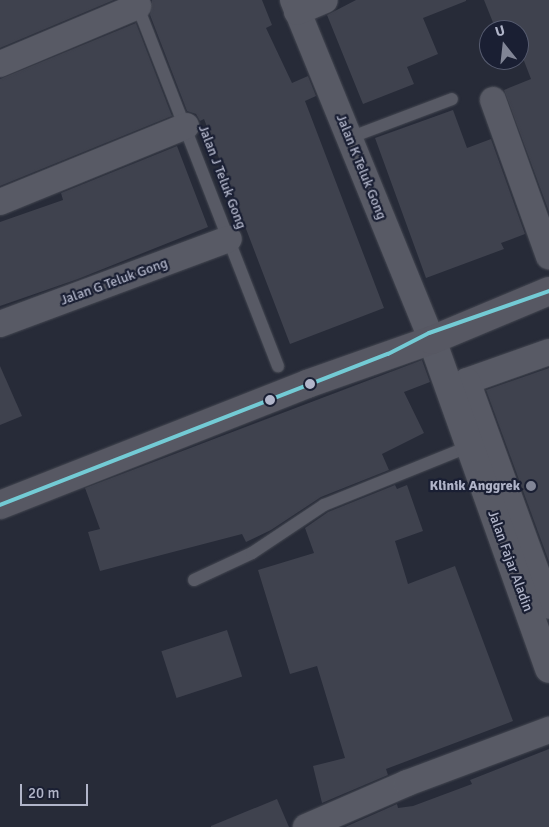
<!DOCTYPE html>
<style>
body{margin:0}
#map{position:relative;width:549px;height:827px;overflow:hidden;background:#272b38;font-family:Signika,sans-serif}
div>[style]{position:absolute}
.building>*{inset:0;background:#3f424e;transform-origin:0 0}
.roads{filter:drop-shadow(0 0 1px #444751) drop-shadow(0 0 1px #444751)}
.service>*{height:12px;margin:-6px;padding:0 6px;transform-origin:6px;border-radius:6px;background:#585a65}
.minor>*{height:26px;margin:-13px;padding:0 13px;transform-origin:13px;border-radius:13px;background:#585a65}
.tertiary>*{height:28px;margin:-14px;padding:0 14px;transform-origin:14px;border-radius:14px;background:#585a65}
.secondary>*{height:28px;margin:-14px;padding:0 14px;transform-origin:14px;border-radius:14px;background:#575863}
.bus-1>*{height:4px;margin:-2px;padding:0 2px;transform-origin:2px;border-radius:2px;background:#73cbd5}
.dots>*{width:14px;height:14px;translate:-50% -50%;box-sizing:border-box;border:2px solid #1a1f33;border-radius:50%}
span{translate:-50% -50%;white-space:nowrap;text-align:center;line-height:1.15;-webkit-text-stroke:4.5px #1a1f33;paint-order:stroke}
.street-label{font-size:14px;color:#b1b5c9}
.poi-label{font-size:14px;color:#b1b5c9;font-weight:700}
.right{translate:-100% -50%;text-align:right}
.north{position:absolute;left:479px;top:20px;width:50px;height:50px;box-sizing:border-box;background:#1a1f33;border:1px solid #565b6f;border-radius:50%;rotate:344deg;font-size:14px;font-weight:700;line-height:20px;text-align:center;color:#b1b5c9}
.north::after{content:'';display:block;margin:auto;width:18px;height:22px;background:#818596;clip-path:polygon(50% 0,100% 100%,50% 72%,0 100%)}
.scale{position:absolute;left:20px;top:784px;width:68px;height:22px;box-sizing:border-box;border:2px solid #b1b5c9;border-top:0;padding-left:6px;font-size:15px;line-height:18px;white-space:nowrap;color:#b1b5c9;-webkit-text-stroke:4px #1a1f33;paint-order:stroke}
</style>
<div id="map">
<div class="building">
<i style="clip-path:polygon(0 0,114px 0,0 48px)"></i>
<i style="clip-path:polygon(152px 0,262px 0,272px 25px,266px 28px,292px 83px,308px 76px,316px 96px,305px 101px,384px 308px,290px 344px,204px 119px,200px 121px,196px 114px,187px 111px,150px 15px)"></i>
<i style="clip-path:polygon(356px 0,466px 0,466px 1px,423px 18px,438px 54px,407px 67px,414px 84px,363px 104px,327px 15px)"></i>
<i style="clip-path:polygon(484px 0,549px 0,549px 212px,504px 90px,531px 79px,519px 48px,519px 30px,496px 30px)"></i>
<i style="clip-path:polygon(136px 23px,172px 116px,0 186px,0 79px)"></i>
<i style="clip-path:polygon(453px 110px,467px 148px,491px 139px,525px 234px,501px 243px,504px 249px,426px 278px,375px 138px)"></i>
<i style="clip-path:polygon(177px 146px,208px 227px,78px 279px,0 306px,0 222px,63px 200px,61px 193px)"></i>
<i style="clip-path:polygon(422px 360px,430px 382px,404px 392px,424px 433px,382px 454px,389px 470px,321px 497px,271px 530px,246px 542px,242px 534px,100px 571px,88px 532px,100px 529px,85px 488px)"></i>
<i style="clip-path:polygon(0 366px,22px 416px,0 425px)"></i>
<i style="clip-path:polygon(549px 368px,549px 562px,486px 390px)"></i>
<i style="clip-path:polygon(395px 485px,397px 489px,407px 485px,423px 531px,395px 541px,408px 584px,455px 566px,513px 721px,386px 769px,388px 775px,322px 803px,313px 766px,345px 758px,317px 666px,290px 674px,258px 570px,314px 553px,305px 528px,328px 512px)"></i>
<i style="left:227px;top:630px;width:49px;height:69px;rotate:72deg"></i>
<i style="clip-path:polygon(549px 749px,549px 827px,345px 827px,397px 804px,398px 808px,413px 806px,472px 784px,470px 780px)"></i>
<i style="clip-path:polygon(277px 799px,289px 827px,211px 827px,211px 826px)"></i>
</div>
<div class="roads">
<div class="service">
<i style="left:136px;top:2px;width:391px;rotate:68.7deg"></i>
<i style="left:349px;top:138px;width:110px;rotate:-20.7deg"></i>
<i style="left:194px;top:580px;width:64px;rotate:-25deg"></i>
<i style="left:252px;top:553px;width:87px;rotate:-33.7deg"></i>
<i style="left:324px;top:505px;width:157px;rotate:-22deg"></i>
</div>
<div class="minor">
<i style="left:293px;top:0;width:360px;rotate:67.8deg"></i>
<i style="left:297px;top:12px;width:30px;rotate:-23deg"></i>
<i style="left:0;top:64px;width:150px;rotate:-22.8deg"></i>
<i style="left:493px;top:100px;width:166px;rotate:70.3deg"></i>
<i style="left:0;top:202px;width:201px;rotate:-22.2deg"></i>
<i style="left:0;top:324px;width:244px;rotate:-20.4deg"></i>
<i style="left:549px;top:352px;width:87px;rotate:160.5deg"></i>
<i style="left:467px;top:381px;width:239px;rotate:70deg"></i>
<i style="left:306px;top:827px;width:110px;rotate:-23.5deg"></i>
<i style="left:407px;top:783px;width:152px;rotate:-20.5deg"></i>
</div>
<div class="tertiary">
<i style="left:432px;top:340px;width:349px;rotate:70.4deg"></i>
</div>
<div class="secondary">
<i style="left:0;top:505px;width:330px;rotate:-21.5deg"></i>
<i style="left:307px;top:384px;width:133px;rotate:-19.4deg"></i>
<i style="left:432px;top:340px;width:127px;rotate:-22.7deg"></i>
</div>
</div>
<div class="bus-1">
<i style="left:0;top:505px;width:416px;rotate:-21.3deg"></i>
<i style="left:388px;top:354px;width:46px;rotate:-27.1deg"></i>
<i style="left:429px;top:333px;width:127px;rotate:-19.3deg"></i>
</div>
<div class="dots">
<i style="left:310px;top:384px;background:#b1b5c9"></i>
<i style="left:270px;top:400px;background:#b1b5c9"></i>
<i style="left:531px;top:486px;background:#818596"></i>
</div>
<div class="street-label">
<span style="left:361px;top:167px;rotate:68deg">Jalan K Teluk Gong</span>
<span style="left:222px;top:177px;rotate:69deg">Jalan J Teluk Gong</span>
<span style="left:114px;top:282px;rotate:-20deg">Jalan G Teluk Gong</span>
<span style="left:510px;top:561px;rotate:70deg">Jalan Fajar Aladin</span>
</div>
<div class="poi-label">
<span class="right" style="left:520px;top:486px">Klinik Anggrek</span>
</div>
<div class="north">U</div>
<div class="scale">20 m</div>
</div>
